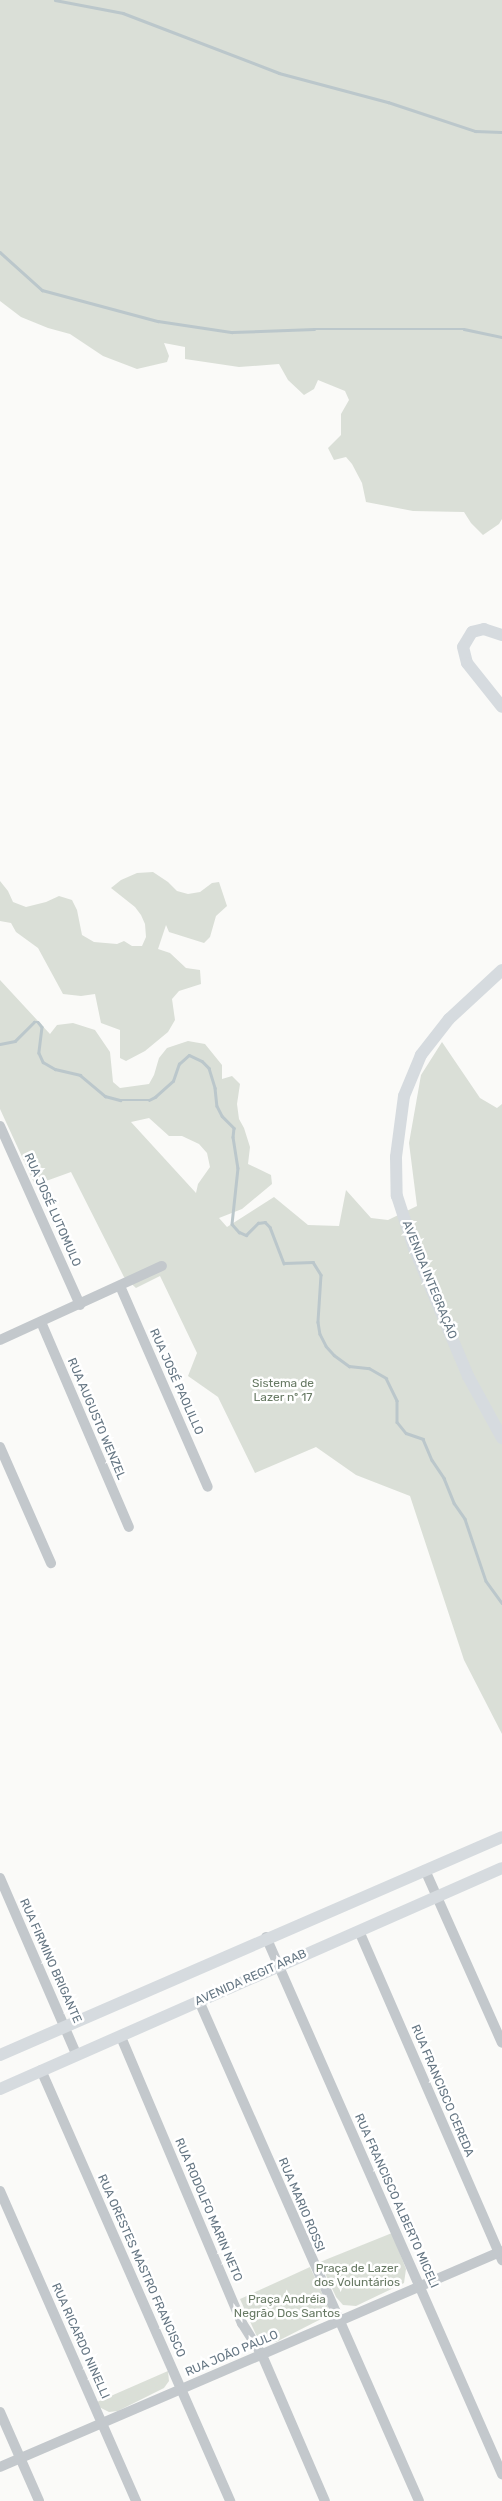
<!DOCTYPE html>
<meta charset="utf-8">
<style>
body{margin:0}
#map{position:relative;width:502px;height:2501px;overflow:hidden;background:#fafaf8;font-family:Rubik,sans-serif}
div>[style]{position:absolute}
.green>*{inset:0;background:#dadfd7}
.stream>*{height:2.5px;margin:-1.25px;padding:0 1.25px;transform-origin:1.25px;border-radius:1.25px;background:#bbc7cb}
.minor>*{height:10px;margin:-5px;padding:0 5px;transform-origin:5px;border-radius:5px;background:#c3c8cc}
.major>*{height:12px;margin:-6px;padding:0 6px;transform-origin:6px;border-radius:6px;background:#d6dbdf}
span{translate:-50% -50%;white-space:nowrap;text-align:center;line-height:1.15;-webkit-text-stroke:5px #fff;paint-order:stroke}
.street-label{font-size:12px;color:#657683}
.park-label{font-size:12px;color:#687a64}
</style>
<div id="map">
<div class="green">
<i style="clip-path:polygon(0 0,502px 0,502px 519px,499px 524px,483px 535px,471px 523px,464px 512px,413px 511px,366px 502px,362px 483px,352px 464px,346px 457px,334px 460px,328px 448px,341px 435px,341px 414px,349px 400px,345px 391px,318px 380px,314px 389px,304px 395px,288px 380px,279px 364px,239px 367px,185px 359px,185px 347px,164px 343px,169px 356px,167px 362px,137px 369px,103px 356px,70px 334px,48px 328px,21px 317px,0 301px)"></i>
<i style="clip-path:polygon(153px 872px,168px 882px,177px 891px,188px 894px,200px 892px,212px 883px,219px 882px,227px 906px,216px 916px,210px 937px,204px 943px,169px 932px,166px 925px,158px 949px,170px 953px,186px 968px,200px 970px,201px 984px,179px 991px,172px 999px,175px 1020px,168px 1032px,145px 1051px,126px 1061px,120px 1058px,120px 1030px,101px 1023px,95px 994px,81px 996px,63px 994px,38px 948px,16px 932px,11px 923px,0 921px,0 881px,8px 891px,13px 902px,26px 907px,46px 902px,59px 896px,72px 900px,77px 910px,82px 935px,94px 942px,117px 944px,124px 941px,132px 946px,142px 946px,146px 937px,145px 924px,141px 915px,135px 907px,111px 888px,121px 880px,137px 873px)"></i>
<i style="clip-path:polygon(evenodd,0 980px,50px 1034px,57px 1025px,73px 1023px,95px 1030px,110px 1052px,113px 1082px,120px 1088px,149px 1084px,154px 1075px,159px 1058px,167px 1048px,188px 1041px,205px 1044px,222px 1065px,222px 1079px,232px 1076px,240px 1084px,237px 1104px,239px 1119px,244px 1128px,250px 1147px,248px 1164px,271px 1175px,272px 1184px,242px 1209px,219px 1218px,227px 1227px,274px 1197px,308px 1225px,339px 1226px,346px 1190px,371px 1218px,388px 1220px,417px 1206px,409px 1143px,421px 1075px,442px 1042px,480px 1098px,497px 1108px,502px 1104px,502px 1734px,464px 1660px,410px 1496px,356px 1475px,316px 1447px,255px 1473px,218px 1397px,188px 1376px,197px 1353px,160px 1276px,136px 1288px,124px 1277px,71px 1172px,35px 1185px,0 1109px,0 980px,149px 1118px,169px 1136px,182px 1136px,199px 1144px,207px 1153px,210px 1167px,198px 1184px,196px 1193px,131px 1122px,149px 1118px)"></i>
<i style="clip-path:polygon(392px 2233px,406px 2269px,404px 2283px,356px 2306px,343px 2305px,336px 2297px,320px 2262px)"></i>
<i style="clip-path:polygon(310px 2267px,328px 2306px,325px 2317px,276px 2342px,261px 2341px,257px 2337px,240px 2299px)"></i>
<i style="clip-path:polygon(168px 2371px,169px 2381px,164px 2388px,118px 2411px,109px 2412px,99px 2407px,97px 2402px)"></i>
</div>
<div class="stream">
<i style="left:55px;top:0;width:69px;rotate:10.8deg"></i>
<i style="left:123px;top:13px;width:167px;rotate:21deg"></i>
<i style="left:279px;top:73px;width:113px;rotate:14.9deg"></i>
<i style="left:388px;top:102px;width:92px;rotate:18.4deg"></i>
<i style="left:475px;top:131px;width:27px;rotate:2deg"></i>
<i style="left:0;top:252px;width:57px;rotate:42.1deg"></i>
<i style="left:42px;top:290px;width:120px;rotate:15deg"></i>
<i style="left:158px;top:321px;width:75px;rotate:8.5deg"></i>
<i style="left:232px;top:332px;width:82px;rotate:-2.1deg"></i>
<i style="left:314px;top:329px;width:150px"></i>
<i style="left:464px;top:329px;width:39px;rotate:12deg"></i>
<i style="left:0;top:1044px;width:15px;rotate:-11deg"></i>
<i style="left:15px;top:1041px;width:27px;rotate:-45deg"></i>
<i style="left:34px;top:1022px;width:4px"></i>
<i style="left:38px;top:1022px;width:6px;rotate:51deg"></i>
<i style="left:42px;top:1027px;width:26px;rotate:97deg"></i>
<i style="left:39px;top:1053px;width:10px;rotate:66deg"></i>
<i style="left:43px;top:1062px;width:14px;rotate:30deg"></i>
<i style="left:55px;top:1069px;width:26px;rotate:13deg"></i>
<i style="left:80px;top:1075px;width:33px;rotate:40deg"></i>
<i style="left:105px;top:1096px;width:16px;rotate:15deg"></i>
<i style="left:120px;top:1100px;width:29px"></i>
<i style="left:149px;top:1100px;width:7px;rotate:-27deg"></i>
<i style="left:155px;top:1097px;width:24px;rotate:-42deg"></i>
<i style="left:173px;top:1081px;width:18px;rotate:-71deg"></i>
<i style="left:179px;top:1064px;width:13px;rotate:-42deg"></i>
<i style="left:189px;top:1055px;width:14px;rotate:25deg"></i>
<i style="left:202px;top:1061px;width:10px;rotate:45deg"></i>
<i style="left:209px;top:1068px;width:21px;rotate:73deg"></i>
<i style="left:215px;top:1088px;width:18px;rotate:84deg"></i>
<i style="left:217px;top:1106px;width:11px;rotate:63deg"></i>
<i style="left:222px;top:1116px;width:17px;rotate:45deg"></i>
<i style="left:234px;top:1128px;width:9px;rotate:96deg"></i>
<i style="left:233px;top:1137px;width:31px;rotate:81deg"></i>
<i style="left:238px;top:1168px;width:56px;rotate:96.1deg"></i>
<i style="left:232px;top:1224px;width:11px;rotate:49deg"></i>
<i style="left:239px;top:1232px;width:8px;rotate:23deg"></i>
<i style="left:246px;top:1235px;width:17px;rotate:-45deg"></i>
<i style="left:258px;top:1223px;width:7px;rotate:-8deg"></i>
<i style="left:265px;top:1222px;width:7px;rotate:45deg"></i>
<i style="left:270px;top:1227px;width:39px;rotate:69deg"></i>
<i style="left:284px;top:1263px;width:29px;rotate:-2deg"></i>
<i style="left:313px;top:1262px;width:15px;rotate:58deg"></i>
<i style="left:321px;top:1275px;width:47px;rotate:93.7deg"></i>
<i style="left:318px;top:1322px;width:12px;rotate:81deg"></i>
<i style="left:320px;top:1334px;width:13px;rotate:63deg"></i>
<i style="left:326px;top:1346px;width:12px;rotate:48deg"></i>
<i style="left:334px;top:1355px;width:19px;rotate:36deg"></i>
<i style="left:349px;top:1366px;width:20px;rotate:6deg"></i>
<i style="left:369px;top:1368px;width:20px;rotate:30deg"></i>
<i style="left:386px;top:1378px;width:25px;rotate:64deg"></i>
<i style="left:397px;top:1401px;width:21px;rotate:90deg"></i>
<i style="left:397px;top:1422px;width:14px;rotate:51deg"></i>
<i style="left:406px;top:1433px;width:18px;rotate:19deg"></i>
<i style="left:423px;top:1439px;width:23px;rotate:67deg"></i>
<i style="left:432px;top:1460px;width:22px;rotate:56deg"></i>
<i style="left:444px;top:1478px;width:27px;rotate:68deg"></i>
<i style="left:454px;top:1503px;width:19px;rotate:55deg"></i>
<i style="left:465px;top:1519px;width:65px;rotate:71.3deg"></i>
<i style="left:486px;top:1581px;width:27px;rotate:54deg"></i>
</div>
<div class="minor">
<i style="left:0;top:1126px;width:196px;rotate:65.9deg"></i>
<i style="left:120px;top:1286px;width:219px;rotate:66.4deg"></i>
<i style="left:41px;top:1322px;width:223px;rotate:66.8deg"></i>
<i style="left:0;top:1340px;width:178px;rotate:-24.6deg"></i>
<i style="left:0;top:1447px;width:127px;rotate:66.3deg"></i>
<i style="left:425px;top:1870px;width:189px;rotate:66deg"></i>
<i style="left:0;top:1878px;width:192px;rotate:66.6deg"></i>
<i style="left:359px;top:1931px;width:359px;rotate:66.5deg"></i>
<i style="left:266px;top:1937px;width:587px;rotate:66.28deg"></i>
<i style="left:199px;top:2001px;width:546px;rotate:66.25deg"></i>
<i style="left:121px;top:2037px;width:311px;rotate:67.1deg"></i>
<i style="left:242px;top:2323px;width:38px;rotate:58deg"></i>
<i style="left:262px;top:2355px;width:159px;rotate:66.7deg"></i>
<i style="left:41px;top:2070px;width:471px;rotate:66.3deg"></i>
<i style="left:0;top:2191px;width:339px;rotate:66.3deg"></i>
<i style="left:0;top:2412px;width:97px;rotate:66.3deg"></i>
<i style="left:0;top:2467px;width:546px;rotate:-23.28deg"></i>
</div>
<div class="major">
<i style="left:502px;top:635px;width:19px;rotate:-162deg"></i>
<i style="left:484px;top:629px;width:12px;rotate:166deg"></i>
<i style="left:472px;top:632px;width:17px;rotate:121deg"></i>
<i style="left:463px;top:647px;width:16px;rotate:76deg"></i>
<i style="left:467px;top:663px;width:56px;rotate:51.5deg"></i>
<i style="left:502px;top:970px;width:72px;rotate:137.2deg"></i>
<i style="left:449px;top:1019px;width:46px;rotate:127.9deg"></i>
<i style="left:421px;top:1055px;width:44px;rotate:112.5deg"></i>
<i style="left:404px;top:1096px;width:62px;rotate:97.5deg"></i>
<i style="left:396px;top:1157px;width:39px;rotate:89deg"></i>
<i style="left:397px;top:1196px;width:55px;rotate:71.9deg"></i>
<i style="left:414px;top:1248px;width:139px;rotate:67.1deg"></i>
<i style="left:468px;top:1376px;width:71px;rotate:61.3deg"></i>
<i style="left:0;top:2055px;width:547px;rotate:-23.47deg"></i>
<i style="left:0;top:2089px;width:548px;rotate:-23.76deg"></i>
</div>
<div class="street-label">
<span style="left:52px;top:1210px;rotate:66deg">RUA JOSÉ LUTOMULO</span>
<span style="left:429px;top:1280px;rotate:68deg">AVENIDA INTEGRAÇÃO</span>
<span style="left:176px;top:1382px;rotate:66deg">RUA JOSÉ PAOLILLO</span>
<span style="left:96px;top:1419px;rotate:67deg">RUA AUGUSTO WENZEL</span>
<span style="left:50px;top:1961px;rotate:66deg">RUA FIRMINO BRIGANTE</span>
<span style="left:251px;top:1978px;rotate:-24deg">AVENIDA REGIT ARAB</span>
<span style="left:442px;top:2091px;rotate:67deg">RUA FRANCISCO CEREDA</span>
<span style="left:396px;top:2201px;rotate:66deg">RUA FRANCISCO ALBERTO MICELI</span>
<span style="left:301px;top:2205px;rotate:67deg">RUA MARIO ROSSI</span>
<span style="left:208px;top:2210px;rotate:67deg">RUA RODOLFO MARIN NETO</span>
<span style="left:141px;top:2266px;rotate:66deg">RUA ORESTES MASTRO FRANCISCO</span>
<span style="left:80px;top:2341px;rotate:66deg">RUA RICARDO NINELLI</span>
<span style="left:232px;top:2354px;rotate:-23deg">RUA JOÃO PAULO</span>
</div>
<div class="park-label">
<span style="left:283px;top:1391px">Sistema de<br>Lazer nº 17</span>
<span style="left:357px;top:2276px">Praça de Lazer<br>dos Voluntários</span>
<span style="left:287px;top:2307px">Praça Andréia<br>Negrão Dos Santos</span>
</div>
</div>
